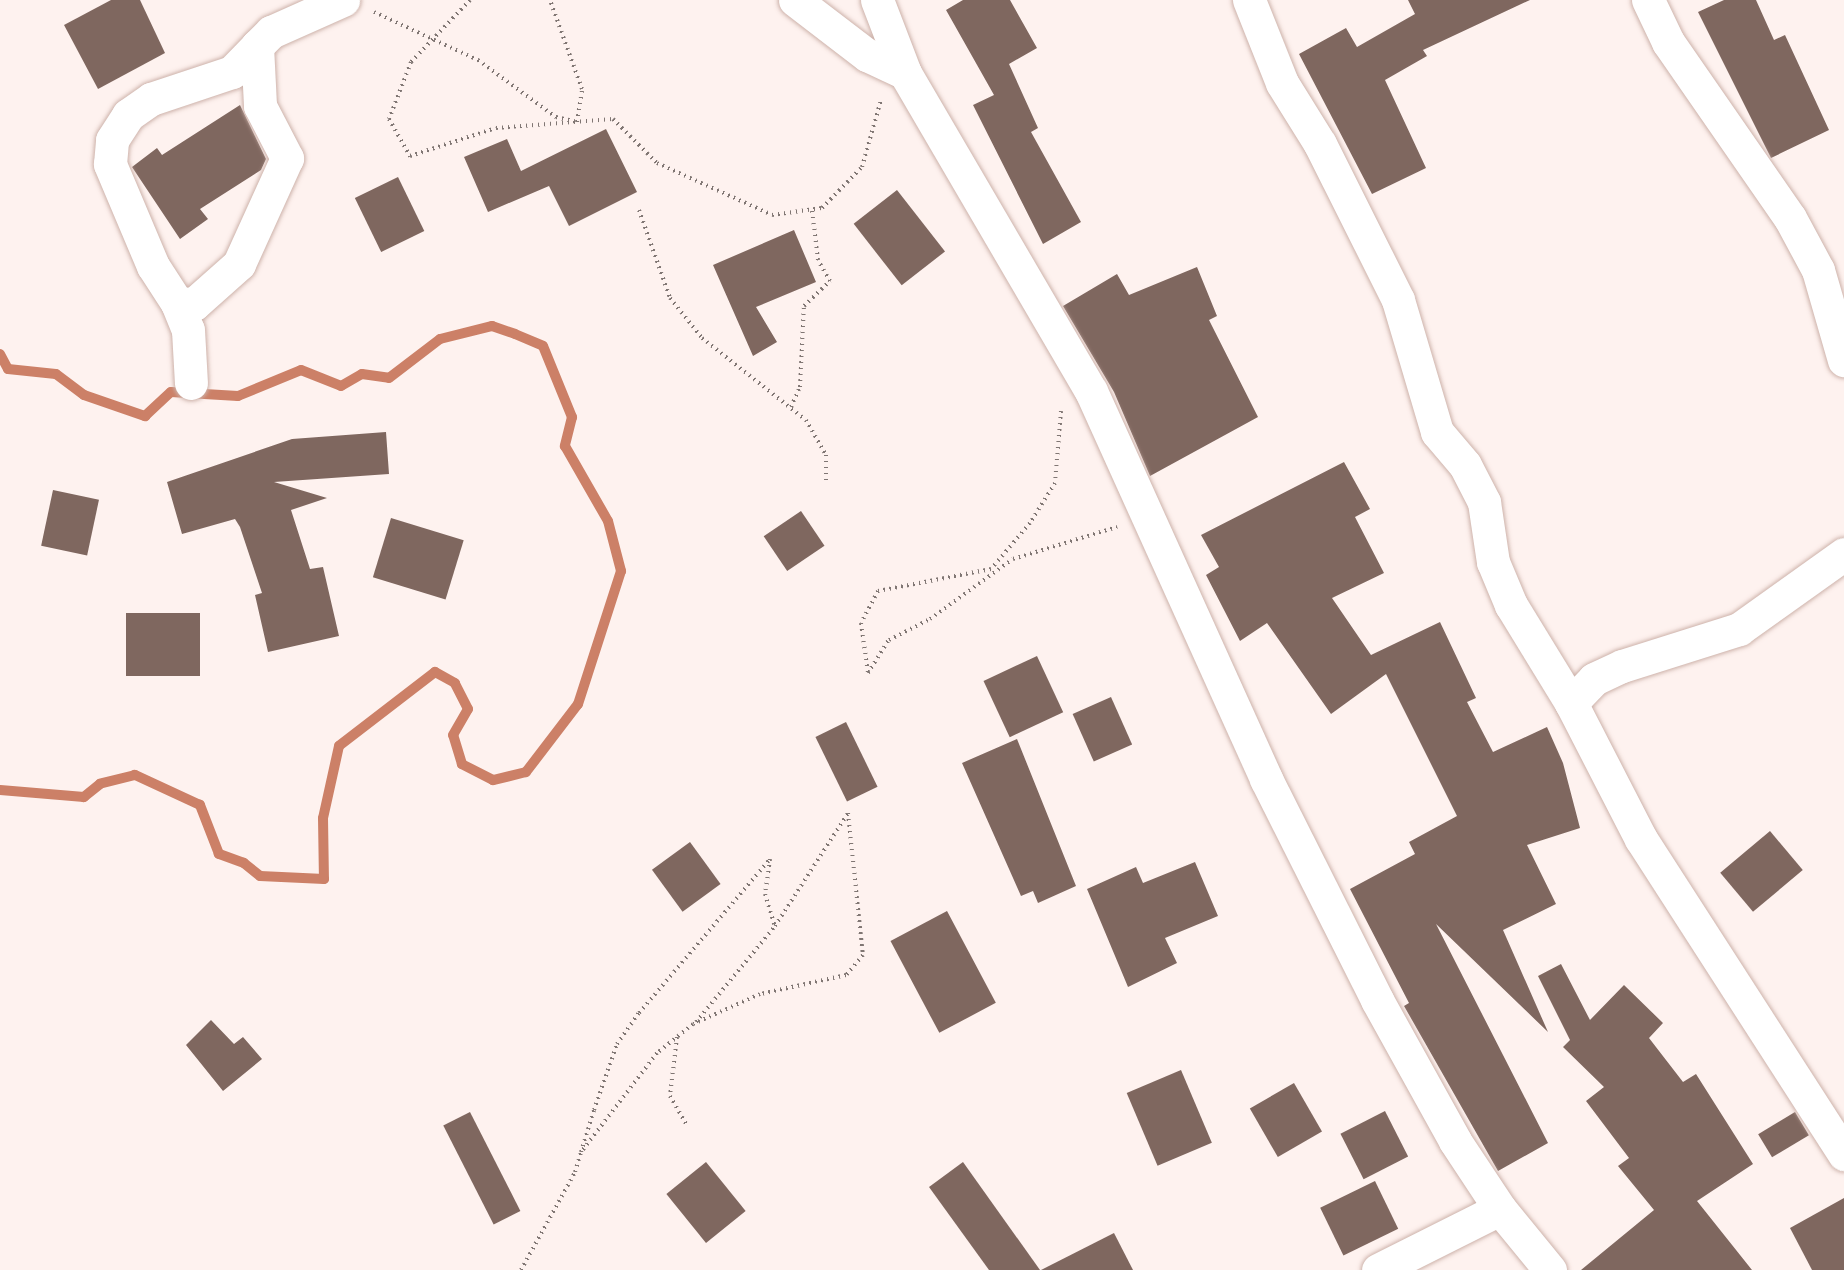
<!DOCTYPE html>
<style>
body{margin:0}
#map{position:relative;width:1844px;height:1270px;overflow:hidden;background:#fef2ef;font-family:"Times New Roman",serif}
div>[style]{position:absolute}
.stream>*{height:10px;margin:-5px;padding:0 5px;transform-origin:5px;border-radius:5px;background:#cc8067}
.building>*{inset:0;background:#7f675f;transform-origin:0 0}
.path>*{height:4px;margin-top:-2px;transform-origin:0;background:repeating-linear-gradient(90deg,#807673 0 1.5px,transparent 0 6px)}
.roads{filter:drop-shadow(0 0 2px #cdb2aa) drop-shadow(0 0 2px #cdb2aa)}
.minor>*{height:33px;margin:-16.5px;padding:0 16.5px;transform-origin:16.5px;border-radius:16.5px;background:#fff}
span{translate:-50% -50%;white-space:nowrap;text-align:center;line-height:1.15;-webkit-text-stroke:4.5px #fff;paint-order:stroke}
</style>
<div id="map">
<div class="stream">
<i style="left:0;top:354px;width:17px;rotate:62deg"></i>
<i style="left:8px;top:369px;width:48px;rotate:5.9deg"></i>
<i style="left:56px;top:374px;width:35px;rotate:37deg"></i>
<i style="left:84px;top:395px;width:65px;rotate:19deg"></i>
<i style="left:145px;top:416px;width:35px;rotate:-43deg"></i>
<i style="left:171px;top:392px;width:67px;rotate:3.4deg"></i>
<i style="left:238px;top:396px;width:68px;rotate:-22.4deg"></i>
<i style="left:301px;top:370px;width:43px;rotate:21.8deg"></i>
<i style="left:341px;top:386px;width:24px;rotate:-30deg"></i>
<i style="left:362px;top:374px;width:27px;rotate:8deg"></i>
<i style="left:389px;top:378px;width:64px;rotate:-37.4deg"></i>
<i style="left:440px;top:339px;width:54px;rotate:-14deg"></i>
<i style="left:492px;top:326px;width:24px;rotate:19deg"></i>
<i style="left:515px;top:334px;width:30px;rotate:23deg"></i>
<i style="left:543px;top:346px;width:77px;rotate:67.8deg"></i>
<i style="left:572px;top:417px;width:30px;rotate:104deg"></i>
<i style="left:565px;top:446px;width:86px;rotate:60.2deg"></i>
<i style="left:608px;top:521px;width:52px;rotate:75.4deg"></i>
<i style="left:621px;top:571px;width:140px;rotate:107.9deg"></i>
<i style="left:578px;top:704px;width:86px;rotate:127.4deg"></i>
<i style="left:526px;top:772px;width:34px;rotate:166deg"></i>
<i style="left:493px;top:780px;width:35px;rotate:-153deg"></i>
<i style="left:462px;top:764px;width:30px;rotate:-107deg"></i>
<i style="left:453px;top:735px;width:30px;rotate:-60deg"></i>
<i style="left:468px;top:709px;width:29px;rotate:-117deg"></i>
<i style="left:455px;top:683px;width:23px;rotate:-151deg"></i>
<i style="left:435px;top:672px;width:121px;rotate:142.4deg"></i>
<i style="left:339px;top:746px;width:74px;rotate:102.5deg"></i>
<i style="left:323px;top:818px;width:61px;rotate:89.1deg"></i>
<i style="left:324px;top:879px;width:64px;rotate:-177.3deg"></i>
<i style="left:260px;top:876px;width:21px;rotate:-141deg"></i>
<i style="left:244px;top:863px;width:27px;rotate:-160deg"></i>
<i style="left:219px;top:854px;width:53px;rotate:-111.2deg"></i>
<i style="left:200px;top:805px;width:72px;rotate:-155.2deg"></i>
<i style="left:135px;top:775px;width:36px;rotate:166deg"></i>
<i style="left:100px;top:784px;width:21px;rotate:141deg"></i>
<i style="left:84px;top:797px;width:84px;rotate:-175.2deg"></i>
</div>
<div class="building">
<i style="clip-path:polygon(111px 0,140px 0,165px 53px,98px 89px,64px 25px)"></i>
<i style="clip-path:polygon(963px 0,1010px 0,1037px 48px,1009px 64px,1038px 128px,1031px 132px,1081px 222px,1043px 244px,973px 105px,994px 95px,946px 10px)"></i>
<i style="clip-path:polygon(1408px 0,1530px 0,1423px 50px,1427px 56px,1385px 80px,1426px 168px,1372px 194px,1299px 54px,1346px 28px,1357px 47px,1415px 14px)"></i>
<i style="clip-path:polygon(1724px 0,1756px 0,1774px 40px,1785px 35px,1829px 130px,1771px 158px,1698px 12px)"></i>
<i style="clip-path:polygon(240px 105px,266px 159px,261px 170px,200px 209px,208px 219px,180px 239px,132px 167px,157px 148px,162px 155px)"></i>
<i style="clip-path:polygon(606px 129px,637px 192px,569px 226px,549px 186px,488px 212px,464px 157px,507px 139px,521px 171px)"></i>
<i style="left:398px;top:177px;width:60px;height:48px;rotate:64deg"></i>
<i style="left:897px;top:190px;width:78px;height:55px;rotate:52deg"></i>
<i style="clip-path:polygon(794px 230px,816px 282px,756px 307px,777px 342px,753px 356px,713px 265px)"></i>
<i style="clip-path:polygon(1197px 267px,1217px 316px,1209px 320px,1258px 417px,1150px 476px,1114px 392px,1063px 306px,1117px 274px,1129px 295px)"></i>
<i style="clip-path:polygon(386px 432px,389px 474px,274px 482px,327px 498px,291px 510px,310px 569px,323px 567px,339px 636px,268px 652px,255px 595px,262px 593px,240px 527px,235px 519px,182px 534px,167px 482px,292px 439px)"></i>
<i style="clip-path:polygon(1344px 462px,1370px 509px,1355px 517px,1384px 573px,1332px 598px,1371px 655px,1440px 622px,1476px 698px,1467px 702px,1493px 752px,1547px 727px,1563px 763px,1580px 828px,1527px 845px,1556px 904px,1503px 930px,1548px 1032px,1436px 924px,1548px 1143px,1498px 1171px,1404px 1006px,1409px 1003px,1350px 889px,1415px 854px,1409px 842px,1457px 816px,1386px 674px,1331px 714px,1267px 623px,1240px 641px,1206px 575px,1219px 567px,1201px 535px)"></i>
<i style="left:53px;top:490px;width:47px;height:57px;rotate:12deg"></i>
<i style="left:801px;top:511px;width:42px;height:45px;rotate:56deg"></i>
<i style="left:391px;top:518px;width:76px;height:62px;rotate:17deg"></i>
<i style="left:126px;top:613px;width:74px;height:63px"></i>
<i style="left:1037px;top:656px;width:62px;height:59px;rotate:65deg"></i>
<i style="left:1111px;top:697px;width:52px;height:42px;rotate:66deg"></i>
<i style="left:846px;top:722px;width:72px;height:34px;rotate:64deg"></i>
<i style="clip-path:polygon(1017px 739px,1076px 886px,1038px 903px,1033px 891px,1021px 896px,962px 763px)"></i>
<i style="left:1770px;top:831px;width:51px;height:65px;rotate:50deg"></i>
<i style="left:690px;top:842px;width:52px;height:47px;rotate:54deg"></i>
<i style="clip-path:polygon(1195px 862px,1218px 916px,1165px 938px,1177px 963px,1128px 987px,1087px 889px,1136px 867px,1143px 883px)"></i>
<i style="left:947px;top:911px;width:104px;height:64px;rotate:62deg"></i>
<i style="clip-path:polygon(1561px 964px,1590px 1020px,1624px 985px,1663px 1023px,1649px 1038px,1683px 1082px,1696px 1074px,1753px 1164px,1697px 1201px,1752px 1270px,1581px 1270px,1654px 1210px,1618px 1166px,1629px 1158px,1586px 1101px,1604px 1087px,1563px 1047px,1570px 1040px,1538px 976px)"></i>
<i style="clip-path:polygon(211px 1020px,234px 1044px,243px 1037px,262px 1059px,223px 1091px,186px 1045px)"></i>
<i style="left:1181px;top:1070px;width:79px;height:59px;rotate:67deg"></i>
<i style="left:1294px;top:1083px;width:56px;height:51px;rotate:60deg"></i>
<i style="left:1385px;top:1111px;width:51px;height:50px;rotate:63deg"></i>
<i style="left:470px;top:1112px;width:111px;height:30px;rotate:63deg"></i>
<i style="left:1795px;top:1112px;width:27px;height:43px;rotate:59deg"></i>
<i style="left:706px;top:1162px;width:63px;height:51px;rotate:51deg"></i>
<i style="clip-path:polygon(963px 1162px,1040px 1270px,989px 1270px,929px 1187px)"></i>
<i style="left:1375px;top:1181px;width:53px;height:61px;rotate:64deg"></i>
<i style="clip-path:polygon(1844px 1198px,1844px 1270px,1812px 1270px,1790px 1228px)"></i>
<i style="clip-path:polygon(1114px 1233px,1133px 1270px,1041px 1270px)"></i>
</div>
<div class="path">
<i style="left:470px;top:0;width:86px;rotate:133.6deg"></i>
<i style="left:411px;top:62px;width:61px;rotate:111.1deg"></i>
<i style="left:389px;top:119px;width:43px;rotate:60.4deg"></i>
<i style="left:410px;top:156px;width:90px;rotate:-18deg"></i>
<i style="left:496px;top:128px;width:117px;rotate:-4.4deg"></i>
<i style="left:613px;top:119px;width:62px;rotate:45deg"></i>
<i style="left:657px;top:163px;width:126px;rotate:24.3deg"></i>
<i style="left:772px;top:215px;width:50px;rotate:-8deg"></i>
<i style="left:822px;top:208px;width:57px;rotate:-45.7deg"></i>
<i style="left:862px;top:167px;width:70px;rotate:-74.2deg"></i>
<i style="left:374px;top:12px;width:115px;rotate:24.8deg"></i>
<i style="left:478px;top:60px;width:97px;rotate:36.2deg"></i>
<i style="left:556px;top:117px;width:22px;rotate:13deg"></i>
<i style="left:577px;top:122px;width:33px;rotate:-81deg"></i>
<i style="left:582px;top:89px;width:95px;rotate:-109.8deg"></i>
<i style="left:639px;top:210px;width:93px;rotate:70.6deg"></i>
<i style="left:670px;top:298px;width:51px;rotate:51.3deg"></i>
<i style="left:702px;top:338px;width:132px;rotate:38.3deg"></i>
<i style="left:806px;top:420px;width:40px;rotate:60.3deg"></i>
<i style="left:826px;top:455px;width:30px;rotate:90deg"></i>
<i style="left:791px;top:407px;width:22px;rotate:-66deg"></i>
<i style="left:800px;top:387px;width:81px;rotate:-87.2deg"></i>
<i style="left:804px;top:306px;width:36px;rotate:-44deg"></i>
<i style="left:830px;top:281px;width:24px;rotate:-120deg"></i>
<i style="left:818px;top:260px;width:50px;rotate:-96.8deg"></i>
<i style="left:1061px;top:411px;width:72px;rotate:94.8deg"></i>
<i style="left:1055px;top:483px;width:47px;rotate:122deg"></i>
<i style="left:1030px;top:523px;width:60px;rotate:130.3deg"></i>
<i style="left:991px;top:569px;width:115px;rotate:169deg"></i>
<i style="left:878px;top:591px;width:36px;rotate:118deg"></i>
<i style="left:861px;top:623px;width:50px;rotate:82deg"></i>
<i style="left:868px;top:673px;width:39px;rotate:-58deg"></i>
<i style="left:889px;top:640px;width:46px;rotate:-27.1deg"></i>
<i style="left:930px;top:619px;width:102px;rotate:-35.9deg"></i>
<i style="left:1013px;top:559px;width:109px;rotate:-17.1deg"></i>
<i style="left:696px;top:1022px;width:124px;rotate:-50.5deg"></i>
<i style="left:677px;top:1037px;width:59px;rotate:96.8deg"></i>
<i style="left:670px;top:1096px;width:32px;rotate:60deg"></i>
<i style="left:521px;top:1270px;width:112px;rotate:-61.1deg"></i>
<i style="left:575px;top:1172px;width:21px;rotate:-73deg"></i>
<i style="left:581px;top:1152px;width:44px;rotate:-72.8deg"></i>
<i style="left:594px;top:1110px;width:70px;rotate:-70.8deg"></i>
<i style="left:617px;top:1044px;width:38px;rotate:-55deg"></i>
<i style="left:639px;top:1013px;width:202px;rotate:-49.6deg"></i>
<i style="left:770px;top:859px;width:35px;rotate:98deg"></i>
<i style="left:765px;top:894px;width:34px;rotate:73deg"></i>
<i style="left:775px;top:926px;width:135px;rotate:-57.1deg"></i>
<i style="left:848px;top:813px;width:143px;rotate:84deg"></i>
<i style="left:863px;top:955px;width:26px;rotate:130deg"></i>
<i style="left:846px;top:975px;width:88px;rotate:167.5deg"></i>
<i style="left:760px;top:994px;width:73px;rotate:155.9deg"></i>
<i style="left:693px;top:1024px;width:46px;rotate:141.1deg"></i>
<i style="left:657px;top:1053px;width:125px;rotate:127.5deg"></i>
</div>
<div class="roads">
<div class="minor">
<i style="left:795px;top:0;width:91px;rotate:37.4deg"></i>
<i style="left:867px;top:55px;width:42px;rotate:25.3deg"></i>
<i style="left:877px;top:0;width:78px;rotate:69deg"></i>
<i style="left:905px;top:73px;width:368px;rotate:59.7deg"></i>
<i style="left:1091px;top:391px;width:426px;rotate:65.7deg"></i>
<i style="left:1266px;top:779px;width:247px;rotate:63.3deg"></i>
<i style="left:1377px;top:1000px;width:161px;rotate:61deg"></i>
<i style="left:1455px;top:1141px;width:82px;rotate:56.5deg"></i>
<i style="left:1500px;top:1209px;width:79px;rotate:50.7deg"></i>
<i style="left:1249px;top:0;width:89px;rotate:68.3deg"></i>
<i style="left:1282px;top:83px;width:72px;rotate:58.1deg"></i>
<i style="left:1320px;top:144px;width:174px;rotate:63.4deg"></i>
<i style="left:1398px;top:300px;width:138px;rotate:73.5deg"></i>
<i style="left:1437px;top:432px;width:43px;rotate:49.7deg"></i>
<i style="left:1465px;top:465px;width:42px;rotate:62.8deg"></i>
<i style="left:1484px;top:502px;width:61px;rotate:81.5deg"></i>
<i style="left:1493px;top:562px;width:47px;rotate:67.3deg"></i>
<i style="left:1511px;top:605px;width:115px;rotate:58.5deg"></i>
<i style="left:1571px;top:703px;width:153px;rotate:62.8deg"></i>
<i style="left:1641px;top:839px;width:375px;rotate:57.2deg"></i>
<i style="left:1648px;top:0;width:47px;rotate:64.5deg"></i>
<i style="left:1668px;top:42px;width:214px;rotate:55.3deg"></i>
<i style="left:1790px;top:218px;width:59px;rotate:61.7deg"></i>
<i style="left:1818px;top:270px;width:94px;rotate:73.9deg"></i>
<i style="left:257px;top:46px;width:60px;rotate:87.1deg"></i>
<i style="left:260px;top:106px;width:59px;rotate:62.6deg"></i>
<i style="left:287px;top:158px;width:116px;rotate:114.4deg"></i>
<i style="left:239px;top:264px;width:60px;rotate:138.4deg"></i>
<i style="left:194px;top:304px;width:17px;rotate:-177deg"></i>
<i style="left:177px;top:303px;width:44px;rotate:-123deg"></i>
<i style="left:153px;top:266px;width:111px;rotate:-112.9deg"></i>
<i style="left:110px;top:164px;width:24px;rotate:-85deg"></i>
<i style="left:112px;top:140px;width:30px;rotate:-57deg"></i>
<i style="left:128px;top:115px;width:28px;rotate:-35deg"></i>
<i style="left:151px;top:99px;width:85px;rotate:-18.4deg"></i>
<i style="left:232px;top:72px;width:36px;rotate:-46deg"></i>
<i style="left:257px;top:46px;width:20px;rotate:-45deg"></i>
<i style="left:271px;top:32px;width:79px;rotate:-24deg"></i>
<i style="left:177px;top:303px;width:29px;rotate:68deg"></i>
<i style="left:188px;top:330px;width:53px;rotate:86.8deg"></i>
<i style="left:1571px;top:703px;width:33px;rotate:-46deg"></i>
<i style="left:1594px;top:679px;width:31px;rotate:-25deg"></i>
<i style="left:1622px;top:666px;width:123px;rotate:-17.5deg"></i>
<i style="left:1739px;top:629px;width:129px;rotate:-35.5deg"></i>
<i style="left:1378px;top:1270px;width:136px;rotate:-26.6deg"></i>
</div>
</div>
</div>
